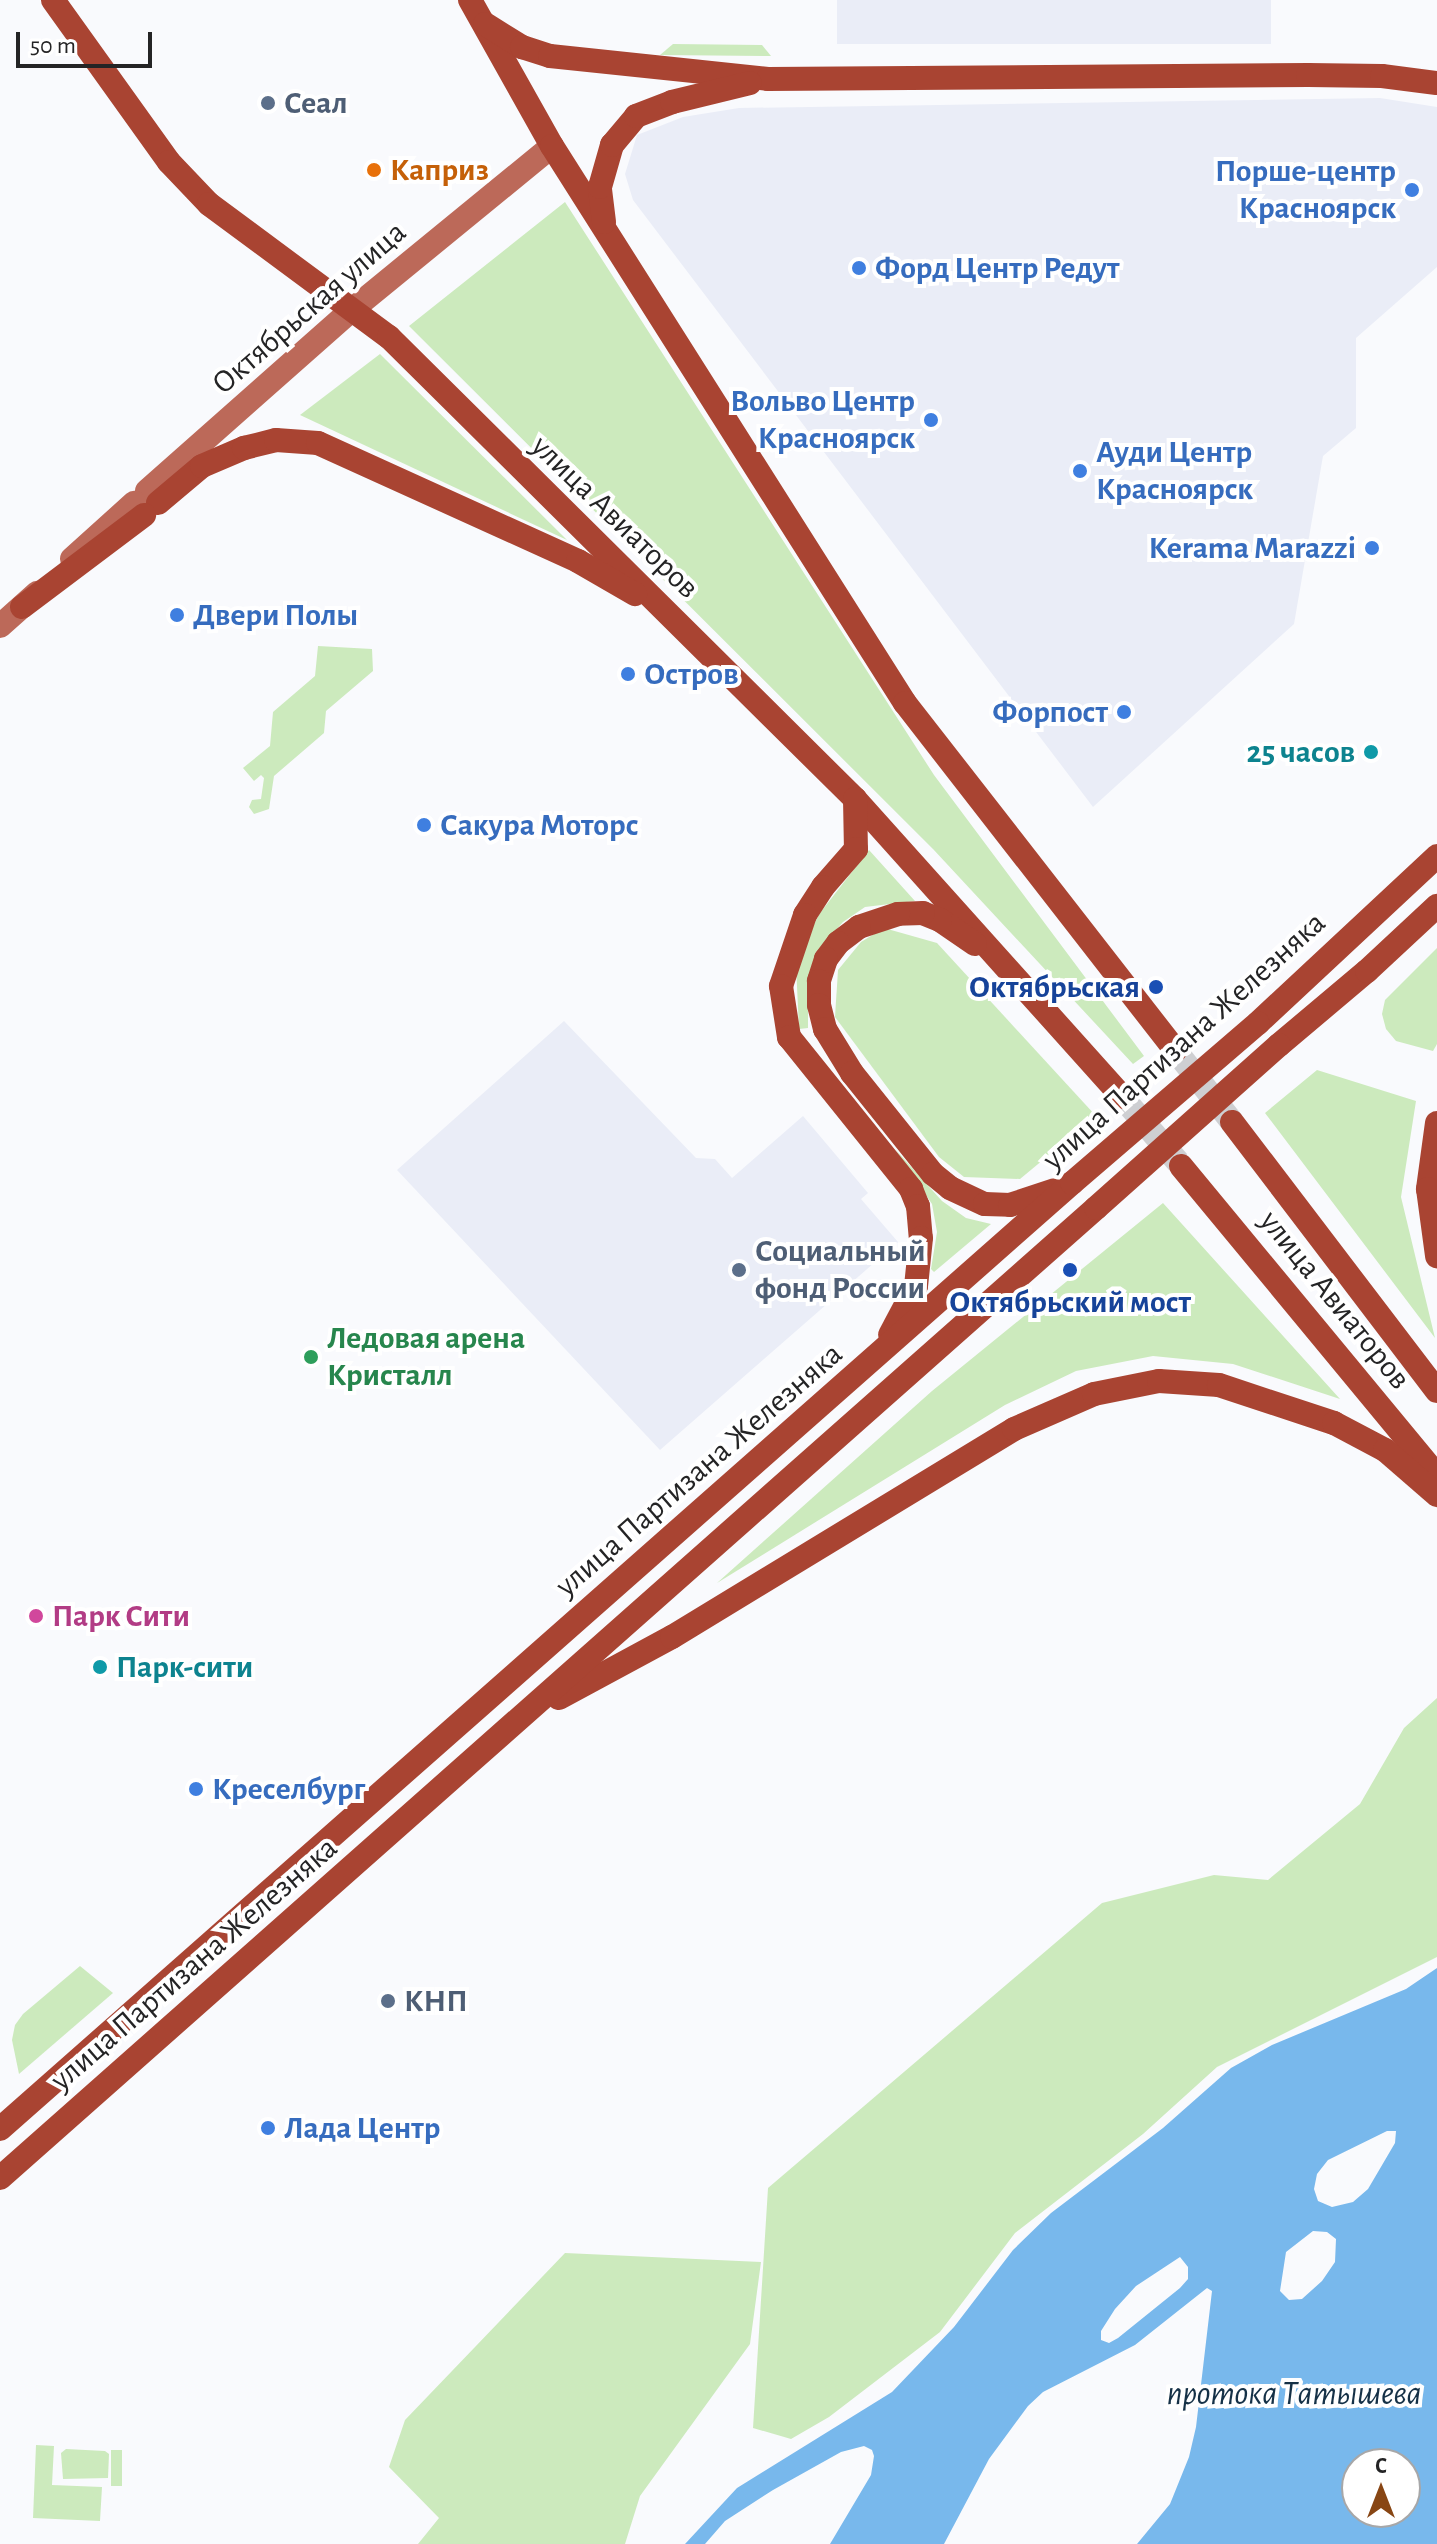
<!DOCTYPE html>
<meta charset="utf-8">
<style>
body{margin:0}
#map{position:relative;width:1437px;height:2544px;overflow:hidden;background:#f9fafd;font-family:"Alegreya Sans",sans-serif}
div>[style]{position:absolute}
.built>*{inset:0;background:#eaedf7;transform-origin:0 0}
.green>*{inset:0;background:#cceabd;transform-origin:0 0}
.water>*{inset:0;background:#78b8ec}
.primary-tunnel>*{height:24px;margin-top:-12px;transform-origin:0;background:repeating-linear-gradient(90deg,#cecfd2 0 24px,transparent 0 36px)}
.secondary>*{height:24px;margin:-12px;padding:0 12px;transform-origin:12px;border-radius:12px;background:#bc6959}
.primary>*{height:24px;margin:-12px;padding:0 12px;transform-origin:12px;border-radius:12px;background:#a94432}
.primary-bridge>*{height:24px;margin:-12px;padding:0 12px;transform-origin:12px;border-radius:12px;background:#a94432}
.dots>*{width:22px;height:22px;translate:-50% -50%;box-sizing:border-box;border:4px solid #fff;border-radius:50%}
span{translate:-50% -50%;white-space:nowrap;text-align:center;line-height:1.15;-webkit-text-stroke:8px #fff;paint-order:stroke}
.service-label{font-size:32px;color:#4e5e75;font-weight:700}
.left{translate:0 -50%;text-align:left}
.food-label{font-size:32px;color:#c56008;font-weight:700}
.shop-label{font-size:32px;color:#366cbe;font-weight:700}
.right{translate:-100% -50%;text-align:right}
.street-label{font-size:32px;color:#242425}
.culture-label{font-size:32px;color:#0d838f;font-weight:700}
.transit-label{font-size:32px;color:#164399;font-weight:700}
.leisure-label{font-size:32px;color:#27864d;font-weight:700}
.hotel-label{font-size:32px;color:#b23c85;font-weight:700}
.water-label{font-size:34px;color:#153147;font-style:italic}
.north{position:absolute;left:1341px;top:2448px;width:80px;height:80px;box-sizing:border-box;background:#fff;border:2px solid #a7a7a8;border-radius:50%;rotate:0deg;font-size:22px;font-weight:700;line-height:32px;text-align:center;color:#242425}
.north::after{content:'';display:block;margin:auto;width:28px;height:36px;background:#884614;clip-path:polygon(50% 0,100% 100%,50% 72%,0 100%)}
.scale{position:absolute;left:16px;top:32px;width:136px;height:36px;box-sizing:border-box;border:4px solid #242425;border-top:0;padding-left:10px;font-size:24px;line-height:28px;white-space:nowrap;color:#242425;-webkit-text-stroke:6px #fff;paint-order:stroke}
</style>
<div id="map">
<div class="built">
<i style="left:837px;top:0;width:434px;height:44px"></i>
<i style="clip-path:polygon(1380px 98px,1437px 107px,1437px 267px,1356px 338px,1356px 428px,1323px 456px,1294px 624px,1093px 807px,633px 200px,625px 174px,637px 135px,683px 117px,739px 108px)"></i>
<i style="clip-path:polygon(564px 1021px,696px 1158px,715px 1159px,732px 1178px,803px 1116px,868px 1193px,861px 1199px,898px 1242px,660px 1450px,397px 1170px)"></i>
</div>
<div class="green">
<i style="clip-path:polygon(673px 44px,762px 45px,771px 56px,660px 55px)"></i>
<i style="clip-path:polygon(565px 202px,934px 775px,1144px 1056px,1133px 1064px,933px 849px,409px 326px)"></i>
<i style="clip-path:polygon(380px 354px,567px 540px,300px 415px)"></i>
<i style="clip-path:polygon(318px 646px,372px 649px,373px 671px,326px 711px,324px 733px,274px 776px,269px 809px,254px 814px,249px 807px,252px 800px,261px 799px,264px 778px,261px 775px,254px 781px,243px 768px,270px 746px,273px 712px,315px 676px)"></i>
<i style="clip-path:polygon(869px 850px,915px 901px,865px 907px,843px 922px,816px 952px,808px 990px,808px 1028px,799px 1029px,796px 965px,805px 940px,820px 913px)"></i>
<i style="clip-path:polygon(884px 928px,937px 943px,1096px 1116px,1020px 1179px,964px 1177px,939px 1157px,835px 1017px,838px 970px,861px 942px)"></i>
<i style="clip-path:polygon(1437px 948px,1437px 1044px,1433px 1051px,1396px 1041px,1386px 1029px,1382px 1014px,1385px 1000px)"></i>
<i style="clip-path:polygon(1317px 1070px,1416px 1101px,1401px 1197px,1435px 1338px,1265px 1113px)"></i>
<i style="clip-path:polygon(895px 1149px,942px 1201px,966px 1218px,991px 1224px,934px 1272px,931px 1269px,937px 1232px,932px 1204px)"></i>
<i style="clip-path:polygon(1163px 1203px,1340px 1399px,1233px 1364px,1153px 1356px,1076px 1371px,1005px 1405px,717px 1583px,932px 1391px)"></i>
<i style="clip-path:polygon(1437px 1698px,1437px 1957px,1217px 2067px,1143px 2134px,1015px 2233px,940px 2332px,829px 2417px,791px 2439px,753px 2428px,768px 2188px,1102px 1903px,1214px 1875px,1268px 1880px,1360px 1804px,1404px 1728px)"></i>
<i style="clip-path:polygon(80px 1966px,113px 1993px,19px 2074px,12px 2040px,15px 2025px,23px 2014px)"></i>
<i style="clip-path:polygon(565px 2253px,761px 2262px,750px 2344px,640px 2496px,625px 2544px,418px 2544px,439px 2518px,389px 2467px,405px 2420px)"></i>
<i style="clip-path:polygon(36px 2445px,54px 2446px,52px 2485px,102px 2487px,100px 2521px,33px 2518px)"></i>
<i style="clip-path:polygon(66px 2449px,105px 2451px,109px 2454px,108px 2478px,63px 2479px,61px 2453px)"></i>
<i style="left:111px;top:2450px;width:11px;height:36px"></i>
</div>
<div class="water">
<i style="clip-path:polygon(evenodd,1437px 1968px,1437px 2544px,1137px 2544px,1170px 2504px,1189px 2457px,1196px 2427px,1212px 2291px,1207px 2288px,1135px 2345px,1043px 2392px,1028px 2406px,989px 2459px,944px 2544px,830px 2544px,871px 2475px,874px 2456px,872px 2450px,864px 2446px,841px 2452px,773px 2490px,725px 2521px,705px 2544px,685px 2544px,737px 2488px,892px 2392px,954px 2327px,1013px 2250px,1051px 2213px,1163px 2128px,1231px 2068px,1272px 2045px,1406px 1989px,1437px 1968px,1387px 2131px,1396px 2131px,1395px 2143px,1368px 2189px,1353px 2202px,1332px 2207px,1318px 2201px,1314px 2189px,1317px 2174px,1328px 2160px,1387px 2131px,1437px 1968px,1313px 2231px,1327px 2232px,1336px 2239px,1335px 2262px,1322px 2281px,1302px 2299px,1289px 2300px,1280px 2291px,1286px 2252px,1313px 2231px,1437px 1968px,1180px 2257px,1188px 2267px,1188px 2279px,1180px 2288px,1118px 2338px,1109px 2343px,1101px 2340px,1101px 2331px,1115px 2309px,1136px 2286px,1180px 2257px,1437px 1968px,1357px 2464px,1405px 2464px,1405px 2512px,1357px 2512px,1357px 2464px)"></i>
</div>
<div class="primary-tunnel">
<i style="left:1175px;top:1050px;width:92px;rotate:51.6deg"></i>
<i style="left:1122px;top:1097px;width:86px;rotate:49.3deg"></i>
</div>
<div class="secondary">
<i style="left:147px;top:491px;width:275px;rotate:-41.5deg"></i>
<i style="left:353px;top:309px;width:257px;rotate:-39.3deg"></i>
<i style="left:72px;top:559px;width:84px;rotate:-42.1deg"></i>
<i style="left:0;top:626px;width:50px;rotate:-41.7deg"></i>
</div>
<div class="primary">
<i style="left:53px;top:0;width:199px;rotate:54.4deg"></i>
<i style="left:169px;top:162px;width:58px;rotate:46.4deg"></i>
<i style="left:209px;top:204px;width:224px;rotate:36.5deg"></i>
<i style="left:389px;top:337px;width:656px;rotate:44.75deg"></i>
<i style="left:855px;top:799px;width:400px;rotate:48.1deg"></i>
<i style="left:470px;top:0;width:167px;rotate:60.7deg"></i>
<i style="left:552px;top:146px;width:659px;rotate:57.64deg"></i>
<i style="left:905px;top:703px;width:440px;rotate:52.1deg"></i>
<i style="left:485px;top:24px;width:44px;rotate:31.9deg"></i>
<i style="left:522px;top:47px;width:29px;rotate:18deg"></i>
<i style="left:550px;top:56px;width:219px;rotate:6deg"></i>
<i style="left:768px;top:79px;width:540px;rotate:-0.42deg"></i>
<i style="left:1308px;top:75px;width:74px;rotate:0.8deg"></i>
<i style="left:1382px;top:76px;width:55px;rotate:7.3deg"></i>
<i style="left:604px;top:222px;width:35px;rotate:-97deg"></i>
<i style="left:600px;top:187px;width:44px;rotate:-74.1deg"></i>
<i style="left:612px;top:145px;width:38px;rotate:-50deg"></i>
<i style="left:636px;top:116px;width:39px;rotate:-21deg"></i>
<i style="left:672px;top:102px;width:80px;rotate:-13.7deg"></i>
<i style="left:158px;top:503px;width:57px;rotate:-40.1deg"></i>
<i style="left:202px;top:466px;width:46px;rotate:-23.2deg"></i>
<i style="left:244px;top:448px;width:33px;rotate:-14deg"></i>
<i style="left:276px;top:440px;width:42px;rotate:4.1deg"></i>
<i style="left:318px;top:443px;width:286px;rotate:24.4deg"></i>
<i style="left:578px;top:561px;width:66px;rotate:30.1deg"></i>
<i style="left:22px;top:607px;width:153px;rotate:-37deg"></i>
<i style="left:855px;top:799px;width:50px;rotate:88.9deg"></i>
<i style="left:856px;top:849px;width:50px;rotate:131deg"></i>
<i style="left:823px;top:887px;width:33px;rotate:123deg"></i>
<i style="left:805px;top:915px;width:75px;rotate:108.7deg"></i>
<i style="left:781px;top:986px;width:52px;rotate:81.1deg"></i>
<i style="left:789px;top:1037px;width:195px;rotate:51.2deg"></i>
<i style="left:911px;top:1189px;width:18px;rotate:68deg"></i>
<i style="left:918px;top:1206px;width:32px;rotate:85deg"></i>
<i style="left:921px;top:1238px;width:48px;rotate:95.9deg"></i>
<i style="left:916px;top:1286px;width:55px;rotate:118deg"></i>
<i style="left:975px;top:944px;width:42px;rotate:-145.6deg"></i>
<i style="left:940px;top:920px;width:18px;rotate:-158deg"></i>
<i style="left:923px;top:913px;width:25px;rotate:178deg"></i>
<i style="left:898px;top:914px;width:41px;rotate:161.6deg"></i>
<i style="left:859px;top:927px;width:26px;rotate:143deg"></i>
<i style="left:838px;top:943px;width:20px;rotate:127deg"></i>
<i style="left:826px;top:959px;width:23px;rotate:108deg"></i>
<i style="left:819px;top:981px;width:24px;rotate:90deg"></i>
<i style="left:819px;top:1005px;width:25px;rotate:76deg"></i>
<i style="left:825px;top:1029px;width:52px;rotate:58.5deg"></i>
<i style="left:852px;top:1073px;width:129px;rotate:51.3deg"></i>
<i style="left:933px;top:1174px;width:22px;rotate:39deg"></i>
<i style="left:950px;top:1188px;width:38px;rotate:25deg"></i>
<i style="left:985px;top:1204px;width:25px;rotate:2deg"></i>
<i style="left:1010px;top:1205px;width:47px;rotate:-18.4deg"></i>
<i style="left:1258px;top:1023px;width:245px;rotate:-43deg"></i>
<i style="left:1279px;top:1045px;width:115px;rotate:-40.1deg"></i>
<i style="left:1367px;top:971px;width:96px;rotate:-42.9deg"></i>
<i style="left:1232px;top:1122px;width:338px;rotate:52.7deg"></i>
<i style="left:1437px;top:1123px;width:67px;rotate:97.8deg"></i>
<i style="left:1428px;top:1189px;width:68px;rotate:82.3deg"></i>
<i style="left:1181px;top:1166px;width:402px;rotate:50.4deg"></i>
<i style="left:559px;top:1698px;width:128px;rotate:-28.4deg"></i>
<i style="left:672px;top:1637px;width:400px;rotate:-31.3deg"></i>
<i style="left:1014px;top:1429px;width:87px;rotate:-23.6deg"></i>
<i style="left:1094px;top:1394px;width:66px;rotate:-11.3deg"></i>
<i style="left:1159px;top:1381px;width:60px;rotate:3.8deg"></i>
<i style="left:1219px;top:1385px;width:121px;rotate:18.3deg"></i>
<i style="left:1334px;top:1423px;width:58px;rotate:27.9deg"></i>
<i style="left:1385px;top:1450px;width:69px;rotate:40.9deg"></i>
<i style="left:0;top:2129px;width:1430px;rotate:-41.43deg"></i>
<i style="left:0;top:2178px;width:1464px;rotate:-41.51deg"></i>
</div>
<div class="primary-bridge">
<i style="left:1072px;top:1183px;width:245px;rotate:-40.7deg"></i>
<i style="left:1096px;top:1208px;width:245px;rotate:-41.7deg"></i>
</div>
<div class="dots">
<i style="left:268px;top:103px;background:#5c6f8a"></i>
<i style="left:374px;top:170px;background:#e8710a"></i>
<i style="left:1412px;top:190px;background:#3f7fe0"></i>
<i style="left:859px;top:268px;background:#3f7fe0"></i>
<i style="left:931px;top:420px;background:#3f7fe0"></i>
<i style="left:1080px;top:471px;background:#3f7fe0"></i>
<i style="left:1372px;top:548px;background:#3f7fe0"></i>
<i style="left:177px;top:615px;background:#3f7fe0"></i>
<i style="left:628px;top:674px;background:#3f7fe0"></i>
<i style="left:1124px;top:712px;background:#3f7fe0"></i>
<i style="left:1371px;top:752px;background:#0f9aa8"></i>
<i style="left:424px;top:825px;background:#3f7fe0"></i>
<i style="left:1156px;top:987px;background:#1a4fb4"></i>
<i style="left:739px;top:1270px;background:#5c6f8a"></i>
<i style="left:1070px;top:1270px;background:#1a4fb4"></i>
<i style="left:311px;top:1357px;background:#2e9e5b"></i>
<i style="left:36px;top:1616px;background:#d1479c"></i>
<i style="left:100px;top:1667px;background:#0f9aa8"></i>
<i style="left:196px;top:1789px;background:#3f7fe0"></i>
<i style="left:388px;top:2001px;background:#5c6f8a"></i>
<i style="left:268px;top:2128px;background:#3f7fe0"></i>
</div>
<div class="service-label">
<span class="left" style="left:284px;top:103px">Сеал</span>
<span class="left" style="left:755px;top:1270px">Социальный<br>фонд России</span>
<span class="left" style="left:404px;top:2001px">КНП</span>
</div>
<div class="food-label">
<span class="left" style="left:390px;top:170px">Каприз</span>
</div>
<div class="shop-label">
<span class="right" style="left:1396px;top:190px">Порше-центр<br>Красноярск</span>
<span class="left" style="left:875px;top:268px">Форд Центр Редут</span>
<span class="right" style="left:915px;top:420px">Вольво Центр<br>Красноярск</span>
<span class="left" style="left:1096px;top:471px">Ауди Центр<br>Красноярск</span>
<span class="right" style="left:1356px;top:548px">Kerama Marazzi</span>
<span class="left" style="left:193px;top:615px">Двери Полы</span>
<span class="left" style="left:644px;top:674px">Остров</span>
<span class="right" style="left:1108px;top:712px">Форпост</span>
<span class="left" style="left:440px;top:825px">Сакура Моторс</span>
<span class="left" style="left:212px;top:1789px">Креселбург</span>
<span class="left" style="left:284px;top:2128px">Лада Центр</span>
</div>
<div class="street-label">
<span style="left:309px;top:308px;rotate:-41deg">Октябрьская улица</span>
<span style="left:615px;top:517px;rotate:44deg">улица Авиаторов</span>
<span style="left:1184px;top:1041px;rotate:-42deg">улица Партизана Железняка</span>
<span style="left:1335px;top:1300px;rotate:51deg">улица Авиаторов</span>
<span style="left:699px;top:1470px;rotate:-41deg">улица Партизана Железняка</span>
<span style="left:194px;top:1964px;rotate:-41deg">улица Партизана Железняка</span>
</div>
<div class="culture-label">
<span class="right" style="left:1355px;top:752px">25 часов</span>
<span class="left" style="left:116px;top:1667px">Парк-сити</span>
</div>
<div class="transit-label">
<span class="right" style="left:1140px;top:987px">Октябрьская</span>
<span style="left:1070px;top:1302px">Октябрьский мост</span>
</div>
<div class="leisure-label">
<span class="left" style="left:327px;top:1357px">Ледовая арена<br>Кристалл</span>
</div>
<div class="hotel-label">
<span class="left" style="left:52px;top:1616px">Парк Сити</span>
</div>
<div class="water-label">
<span style="left:1294px;top:2395px">протока Татышева</span>
</div>
<div class="north">С</div>
<div class="scale">50 m</div>
</div>
